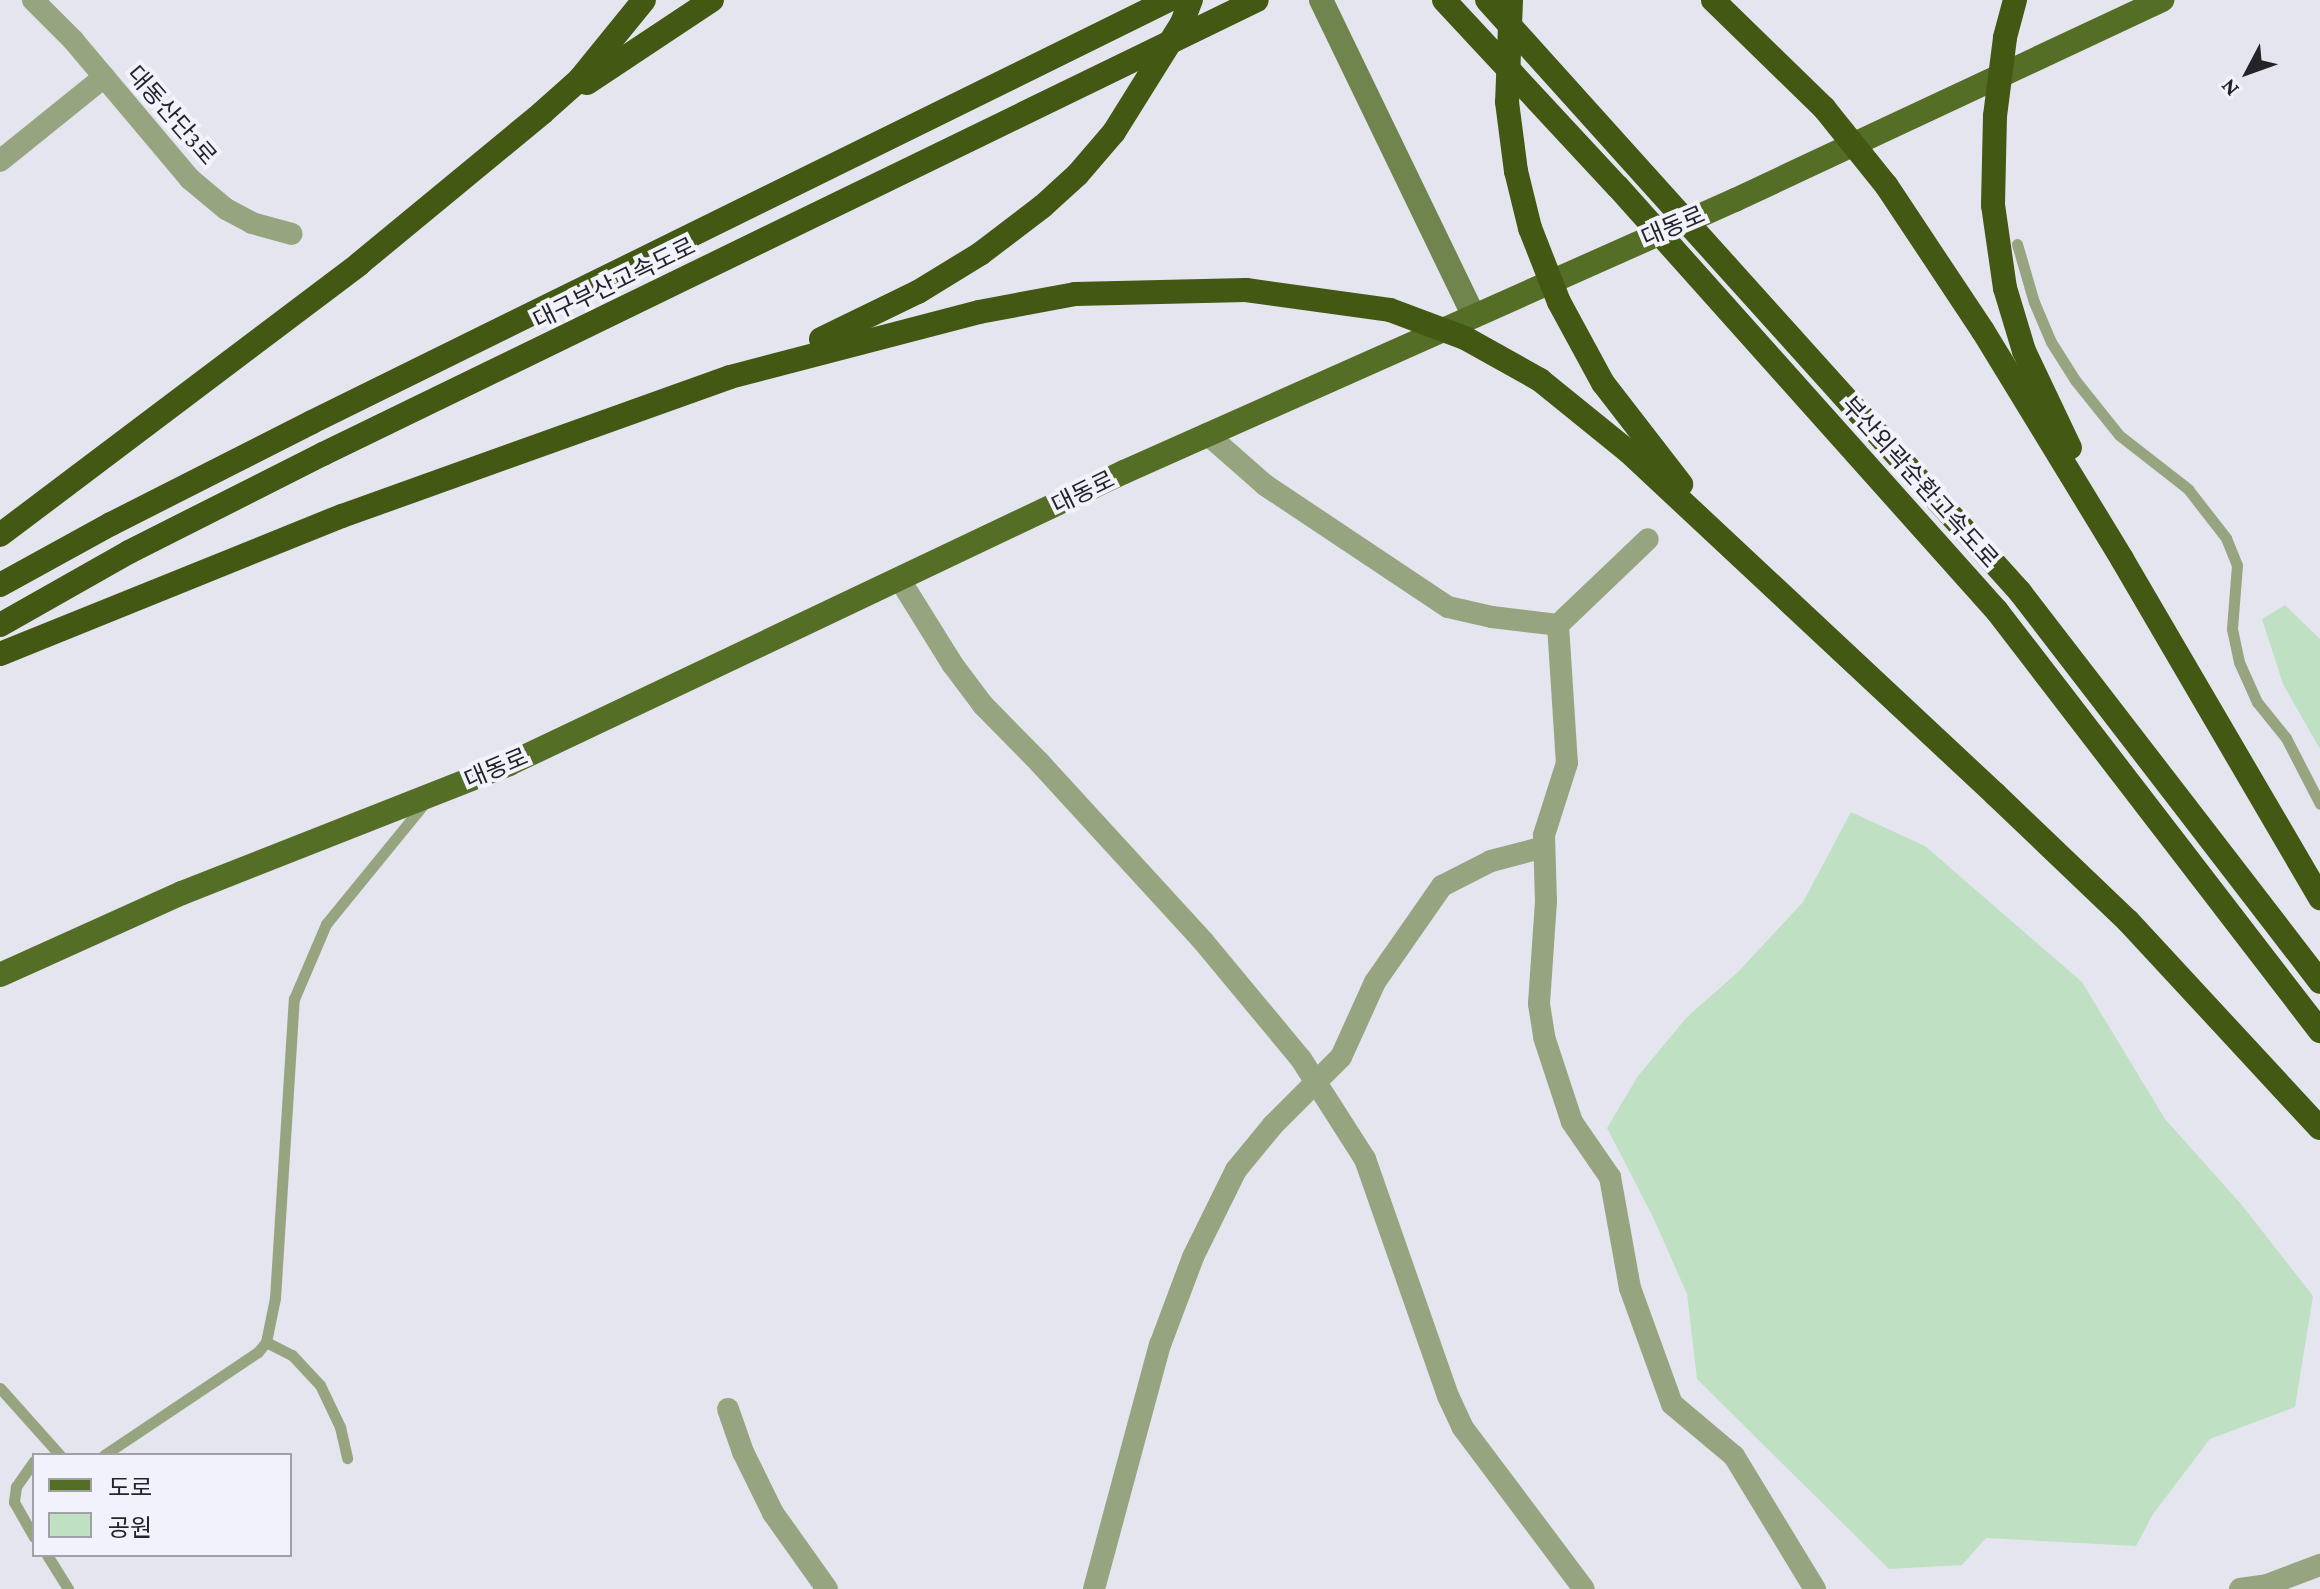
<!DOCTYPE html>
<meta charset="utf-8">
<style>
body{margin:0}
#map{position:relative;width:2320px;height:1589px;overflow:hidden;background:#e5e5ef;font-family:"Crimson Pro","Noto Sans KR",serif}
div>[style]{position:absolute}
.green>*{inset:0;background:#c0e0c4}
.lane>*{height:11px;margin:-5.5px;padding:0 5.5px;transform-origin:5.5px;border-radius:5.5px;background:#96a580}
.street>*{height:22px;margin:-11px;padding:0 11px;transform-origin:11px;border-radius:11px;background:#96a580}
.secondary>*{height:24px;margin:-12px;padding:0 12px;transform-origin:12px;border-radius:12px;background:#70854e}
.primary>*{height:24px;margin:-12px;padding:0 12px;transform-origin:12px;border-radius:12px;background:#556e25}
.highway>*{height:24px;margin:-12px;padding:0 12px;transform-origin:12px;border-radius:12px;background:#425813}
.highway-bridge>*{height:24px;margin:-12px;padding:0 12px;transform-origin:12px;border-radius:12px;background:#425813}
span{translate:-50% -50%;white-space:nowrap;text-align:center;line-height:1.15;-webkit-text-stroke:8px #f2f2fc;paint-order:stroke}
.street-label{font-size:24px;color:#242428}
.legend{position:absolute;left:32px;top:1453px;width:260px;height:104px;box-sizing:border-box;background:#f2f2fc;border:2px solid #a0a0a7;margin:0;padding:10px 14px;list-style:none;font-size:24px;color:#242428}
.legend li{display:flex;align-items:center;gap:16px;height:40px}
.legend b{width:40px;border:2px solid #a0a0a7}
.north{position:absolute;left:2208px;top:32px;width:80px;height:80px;-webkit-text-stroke:6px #f2f2fc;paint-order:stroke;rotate:229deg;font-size:22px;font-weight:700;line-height:32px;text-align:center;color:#242428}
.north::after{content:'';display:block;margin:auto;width:28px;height:36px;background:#242428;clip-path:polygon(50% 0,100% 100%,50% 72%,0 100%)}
</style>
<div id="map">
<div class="green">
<i style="clip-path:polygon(2285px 605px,2320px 639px,2320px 749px,2283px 684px,2262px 619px)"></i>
<i style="clip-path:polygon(1851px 812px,1925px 846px,2082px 982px,2165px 1119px,2241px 1204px,2313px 1296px,2295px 1407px,2210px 1439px,2153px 1514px,2136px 1546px,1986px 1538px,1962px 1565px,1889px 1569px,1697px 1379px,1687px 1294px,1653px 1217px,1607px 1128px,1638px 1076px,1687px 1017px,1738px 972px,1803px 902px)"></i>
</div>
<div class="lane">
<i style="left:2017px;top:244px;width:60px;rotate:73.7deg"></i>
<i style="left:2034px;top:302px;width:43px;rotate:67deg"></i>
<i style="left:2051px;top:342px;width:45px;rotate:57.7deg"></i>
<i style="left:2075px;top:380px;width:70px;rotate:51.3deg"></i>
<i style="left:2119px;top:435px;width:88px;rotate:38deg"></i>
<i style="left:2188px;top:489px;width:62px;rotate:52.2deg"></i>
<i style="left:2226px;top:538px;width:29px;rotate:68deg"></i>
<i style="left:2237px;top:565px;width:64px;rotate:94.5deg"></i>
<i style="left:2232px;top:629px;width:34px;rotate:78deg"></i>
<i style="left:2239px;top:662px;width:44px;rotate:65.8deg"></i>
<i style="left:2257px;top:702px;width:46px;rotate:51.1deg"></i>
<i style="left:2286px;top:738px;width:74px;rotate:62.7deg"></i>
<i style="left:266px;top:1342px;width:29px;rotate:27deg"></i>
<i style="left:292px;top:1355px;width:41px;rotate:47deg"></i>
<i style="left:320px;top:1385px;width:47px;rotate:64.5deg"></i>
<i style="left:340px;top:1427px;width:32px;rotate:77deg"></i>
<i style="left:0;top:1388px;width:90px;rotate:48.2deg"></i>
<i style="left:104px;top:1455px;width:185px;rotate:-33.8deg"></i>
<i style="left:258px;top:1352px;width:13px;rotate:-51deg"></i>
<i style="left:266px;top:1342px;width:45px;rotate:-78.4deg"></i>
<i style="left:275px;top:1298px;width:300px;rotate:-86.4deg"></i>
<i style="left:294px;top:999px;width:82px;rotate:-66.9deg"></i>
<i style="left:326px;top:924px;width:155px;rotate:-50.8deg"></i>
<i style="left:34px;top:1461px;width:32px;rotate:125deg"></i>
<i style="left:16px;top:1487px;width:15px;rotate:98deg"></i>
<i style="left:14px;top:1502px;width:40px;rotate:60.3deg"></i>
<i style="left:47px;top:1555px;width:40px;rotate:58deg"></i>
</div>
<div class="street">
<i style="left:33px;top:0;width:57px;rotate:45deg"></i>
<i style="left:73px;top:40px;width:182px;rotate:49.9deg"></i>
<i style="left:190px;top:179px;width:47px;rotate:39.8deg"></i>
<i style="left:226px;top:209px;width:30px;rotate:28deg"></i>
<i style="left:252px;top:223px;width:41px;rotate:15.4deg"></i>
<i style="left:0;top:161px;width:134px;rotate:-38.9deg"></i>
<i style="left:1207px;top:434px;width:77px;rotate:41.3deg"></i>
<i style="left:1265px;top:485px;width:220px;rotate:33.7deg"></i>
<i style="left:1448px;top:607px;width:45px;rotate:12.8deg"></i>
<i style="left:1492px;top:617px;width:66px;rotate:6.9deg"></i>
<i style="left:1558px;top:625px;width:124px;rotate:-43.7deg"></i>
<i style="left:900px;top:580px;width:100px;rotate:58.1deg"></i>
<i style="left:953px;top:665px;width:50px;rotate:53.1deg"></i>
<i style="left:983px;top:705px;width:80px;rotate:45.5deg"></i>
<i style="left:1039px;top:762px;width:243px;rotate:47.5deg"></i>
<i style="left:1203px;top:941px;width:153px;rotate:50.3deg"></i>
<i style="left:1301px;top:1059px;width:119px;rotate:57.4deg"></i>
<i style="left:1365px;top:1159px;width:251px;rotate:70.7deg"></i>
<i style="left:1448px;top:1396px;width:35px;rotate:65deg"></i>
<i style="left:1463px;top:1428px;width:201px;rotate:53.1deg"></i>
<i style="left:1558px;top:625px;width:138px;rotate:86.3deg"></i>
<i style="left:1567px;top:763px;width:76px;rotate:107.7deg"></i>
<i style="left:1544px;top:835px;width:66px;rotate:88.3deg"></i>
<i style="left:1546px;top:901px;width:103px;rotate:93.9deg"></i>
<i style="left:1539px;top:1004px;width:33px;rotate:81deg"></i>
<i style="left:1544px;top:1037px;width:89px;rotate:71.8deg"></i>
<i style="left:1572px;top:1122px;width:67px;rotate:55.4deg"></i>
<i style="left:1610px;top:1177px;width:113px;rotate:79.8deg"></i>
<i style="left:1630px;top:1288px;width:123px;rotate:70.1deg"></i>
<i style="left:1672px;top:1404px;width:81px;rotate:40deg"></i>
<i style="left:1734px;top:1456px;width:156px;rotate:58.7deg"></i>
<i style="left:728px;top:1409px;width:46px;rotate:70.8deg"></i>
<i style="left:743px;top:1452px;width:68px;rotate:63.8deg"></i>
<i style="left:773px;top:1513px;width:93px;rotate:54.6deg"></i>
<i style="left:1094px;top:1589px;width:253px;rotate:-74.9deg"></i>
<i style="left:1160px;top:1345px;width:94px;rotate:-69.4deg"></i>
<i style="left:1193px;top:1257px;width:97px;rotate:-63.7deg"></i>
<i style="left:1236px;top:1170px;width:58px;rotate:-50.6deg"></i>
<i style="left:1273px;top:1125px;width:96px;rotate:-45deg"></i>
<i style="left:1341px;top:1057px;width:82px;rotate:-65.6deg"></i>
<i style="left:1375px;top:982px;width:117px;rotate:-55.1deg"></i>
<i style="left:1442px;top:886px;width:55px;rotate:-27deg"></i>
<i style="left:1491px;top:861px;width:55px;rotate:-14.8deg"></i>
<i style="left:2240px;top:1589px;width:27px;rotate:-8deg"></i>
<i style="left:2267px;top:1585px;width:57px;rotate:-20.7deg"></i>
</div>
<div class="secondary">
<i style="left:1321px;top:0;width:351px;rotate:64.2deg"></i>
</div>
<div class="primary">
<i style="left:0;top:975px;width:200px;rotate:-24.3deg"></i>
<i style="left:182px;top:893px;width:352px;rotate:-21.5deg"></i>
<i style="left:509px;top:764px;width:681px;rotate:-25.4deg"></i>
<i style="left:1124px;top:472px;width:669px;rotate:-24deg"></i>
<i style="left:1735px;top:200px;width:472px;rotate:-25.1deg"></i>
</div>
<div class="highway">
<i style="left:587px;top:83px;width:150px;rotate:-33.6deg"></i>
<i style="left:0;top:535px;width:450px;rotate:-37deg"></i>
<i style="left:359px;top:264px;width:237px;rotate:-39.5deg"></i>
<i style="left:542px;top:113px;width:50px;rotate:-41.7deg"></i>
<i style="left:579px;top:80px;width:103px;rotate:-50.9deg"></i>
<i style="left:2122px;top:559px;width:393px;rotate:59.7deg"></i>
<i style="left:0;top:585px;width:127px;rotate:-28.8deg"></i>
<i style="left:111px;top:524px;width:225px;rotate:-26.9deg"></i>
<i style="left:312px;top:422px;width:955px;rotate:-26.22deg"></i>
<i style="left:2020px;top:592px;width:492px;rotate:52.4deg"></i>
<i style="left:1997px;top:611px;width:530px;rotate:52.44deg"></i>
<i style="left:0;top:625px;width:148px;rotate:-29.5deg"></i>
<i style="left:129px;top:552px;width:217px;rotate:-26.8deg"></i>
<i style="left:323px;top:454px;width:1038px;rotate:-25.92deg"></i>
<i style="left:0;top:654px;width:369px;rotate:-22deg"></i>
<i style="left:342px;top:516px;width:412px;rotate:-19.7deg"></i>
<i style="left:1995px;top:794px;width:184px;rotate:43.7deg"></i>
<i style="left:2128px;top:921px;width:282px;rotate:47.2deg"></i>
</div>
<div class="highway-bridge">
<i style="left:1444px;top:0;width:255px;rotate:47.1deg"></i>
<i style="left:1618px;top:187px;width:569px;rotate:48.21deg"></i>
<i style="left:1487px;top:0;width:797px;rotate:48deg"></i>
<i style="left:1511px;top:0;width:102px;rotate:92.2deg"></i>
<i style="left:1507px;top:102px;width:70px;rotate:82.6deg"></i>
<i style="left:1516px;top:171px;width:59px;rotate:76.2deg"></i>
<i style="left:1530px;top:228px;width:79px;rotate:68.6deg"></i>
<i style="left:1559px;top:302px;width:92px;rotate:61.5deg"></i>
<i style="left:1603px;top:383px;width:128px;rotate:52.3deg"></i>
<i style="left:1713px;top:0;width:155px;rotate:44.2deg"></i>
<i style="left:1824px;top:108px;width:99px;rotate:51.2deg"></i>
<i style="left:1886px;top:185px;width:175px;rotate:56.4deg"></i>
<i style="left:1983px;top:331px;width:267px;rotate:58.6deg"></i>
<i style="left:2015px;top:0;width:39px;rotate:105deg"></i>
<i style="left:2005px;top:38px;width:79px;rotate:97.3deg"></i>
<i style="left:1995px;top:116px;width:89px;rotate:91.3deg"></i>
<i style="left:1993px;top:205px;width:84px;rotate:81.8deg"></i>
<i style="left:2005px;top:288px;width:66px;rotate:73.2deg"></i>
<i style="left:2024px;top:351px;width:107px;rotate:64.6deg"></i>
<i style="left:821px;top:339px;width:108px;rotate:-25.9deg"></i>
<i style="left:918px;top:292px;width:73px;rotate:-31.5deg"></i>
<i style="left:980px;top:254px;width:79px;rotate:-37.3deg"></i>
<i style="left:1043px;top:206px;width:47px;rotate:-42.4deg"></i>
<i style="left:1078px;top:174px;width:55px;rotate:-49.4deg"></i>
<i style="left:1114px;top:132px;width:128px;rotate:-58deg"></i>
<i style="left:1182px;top:23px;width:25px;rotate:-69deg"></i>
<i style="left:730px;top:377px;width:257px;rotate:-14.6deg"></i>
<i style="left:979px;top:312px;width:98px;rotate:-10.6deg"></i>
<i style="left:1075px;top:294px;width:171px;rotate:-1.3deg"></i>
<i style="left:1246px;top:290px;width:145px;rotate:7.9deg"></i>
<i style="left:1390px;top:310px;width:80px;rotate:20.5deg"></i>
<i style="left:1465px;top:338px;width:86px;rotate:29.2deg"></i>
<i style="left:1540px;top:380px;width:114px;rotate:39deg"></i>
<i style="left:1629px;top:452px;width:501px;rotate:43.06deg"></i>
</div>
<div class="street-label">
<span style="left:172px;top:115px;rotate:49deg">대동산단3로</span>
<span style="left:1673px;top:226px;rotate:-23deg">대동로</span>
<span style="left:614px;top:283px;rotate:-26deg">대구부산고속도로</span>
<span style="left:1920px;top:482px;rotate:48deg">부산외곽순환고속도로</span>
<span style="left:1083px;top:492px;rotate:-26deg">대동로</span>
<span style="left:496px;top:768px;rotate:-23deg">대동로</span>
</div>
<ul class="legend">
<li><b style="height:10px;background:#556e25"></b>도로</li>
<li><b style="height:22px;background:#c0e0c4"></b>공원</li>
</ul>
<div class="north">N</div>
</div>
